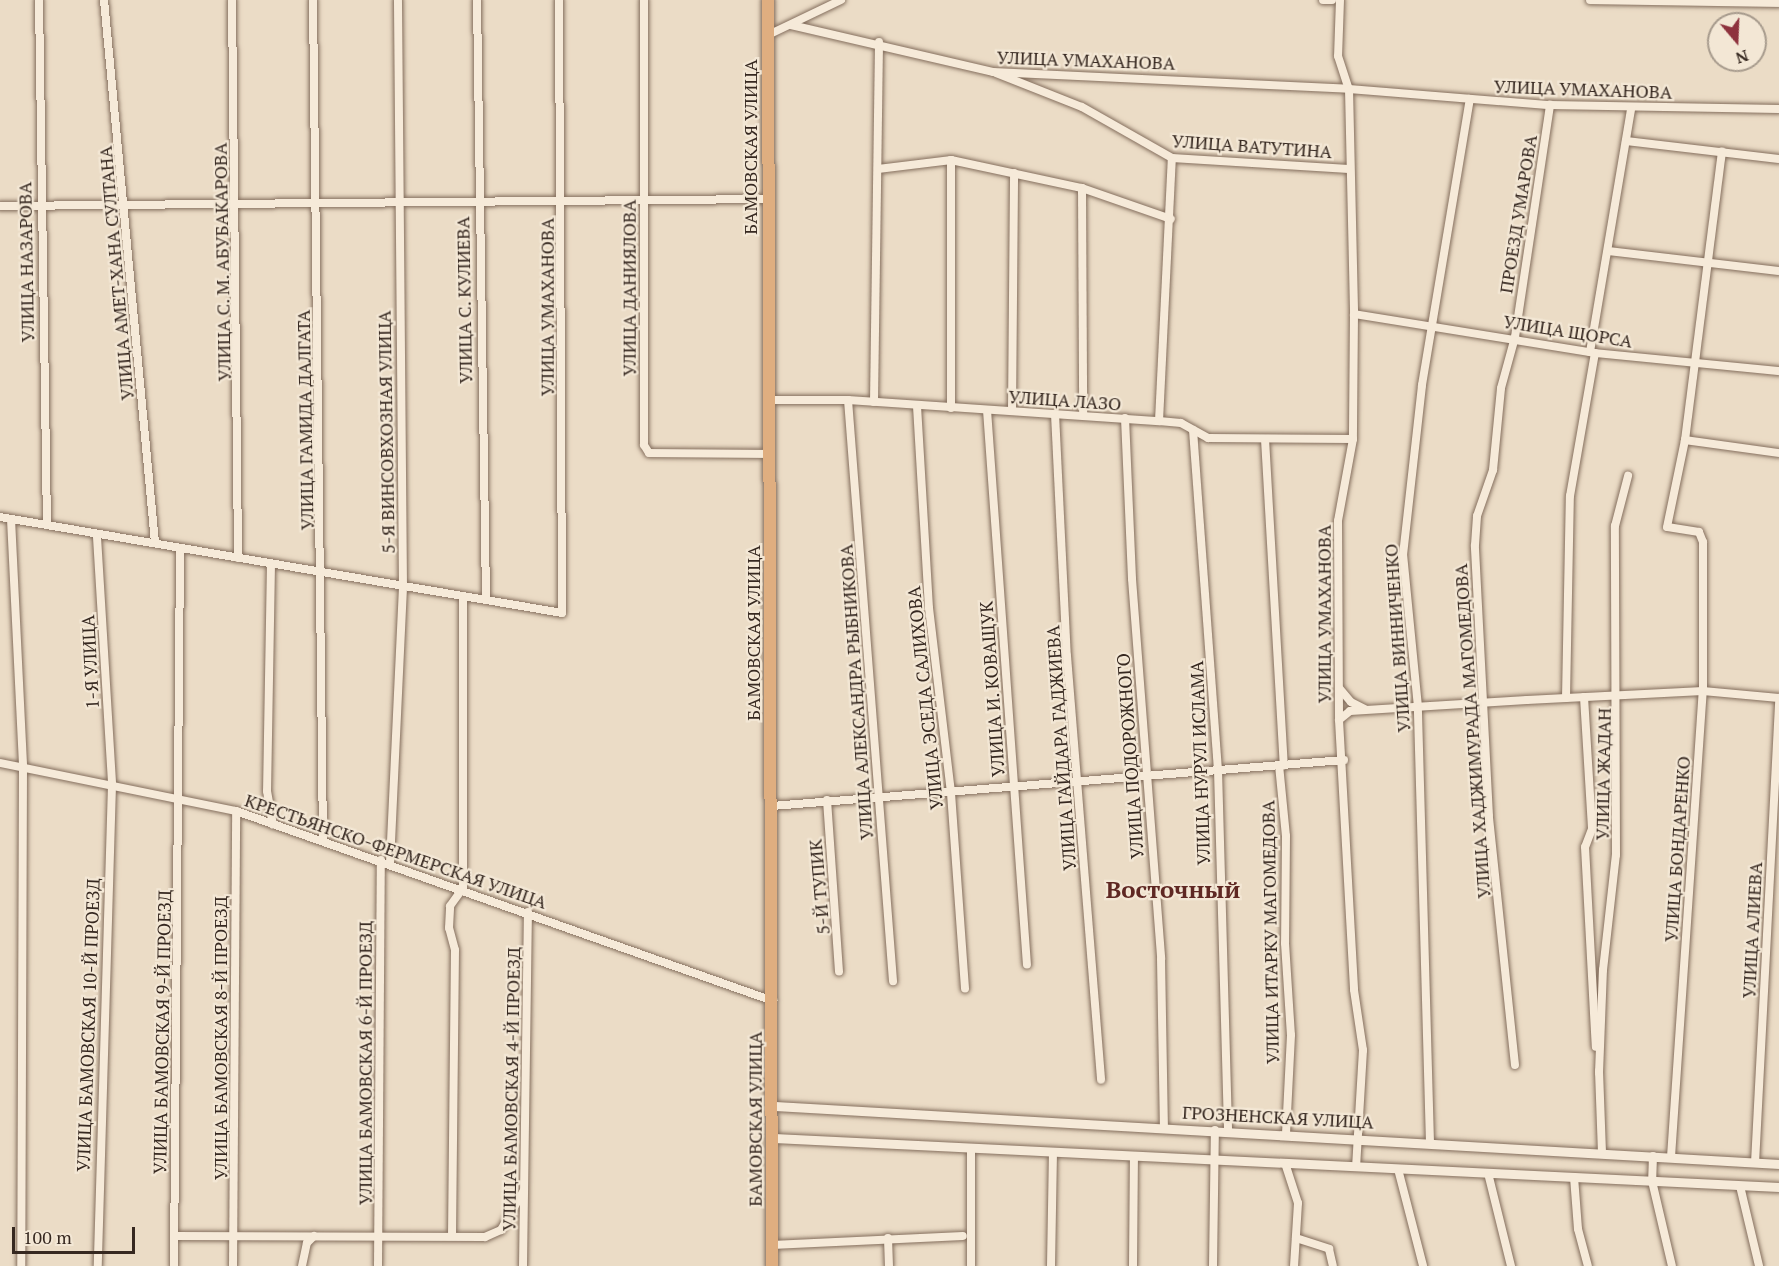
<!DOCTYPE html>
<meta charset="utf-8">
<style>
body{margin:0}
#map{position:relative;width:1779px;height:1266px;overflow:hidden;background:#ebdcc6;font-family:"PT Serif",serif}
div>[style]{position:absolute}
.roads{filter:drop-shadow(0 0 2px #846e5d) drop-shadow(0 0 2px #846e5d)}
.minor>*{height:8px;margin:-4px;padding:0 4px;transform-origin:4px;border-radius:4px;background:#f6ead9}
.tertiary>*{height:9px;margin:-4.5px;padding:0 4.5px;transform-origin:4.5px;border-radius:4.5px;background:#f6ead9}
.trunk>*{height:12px;margin:-6px;padding:0 6px;transform-origin:6px;border-radius:6px;background:#dfae80}
span{translate:-50% -50%;white-space:nowrap;text-align:center;line-height:1.15;-webkit-text-stroke:4.5px #f3e7d5;paint-order:stroke}
.street-label{font-size:18px;color:#362820}
.district-label{font-size:24px;color:#5f2823;font-weight:700}
.north{position:absolute;left:1707px;top:12px;width:60px;height:60px;box-sizing:border-box;background:#f3e7d5;border:2px solid #a79b8d;border-radius:50%;rotate:161deg;font-size:16px;font-weight:700;line-height:24px;text-align:center;color:#362820}
.north::after{content:'';display:block;margin:auto;width:21px;height:27px;background:#8e323d;clip-path:polygon(50% 0,100% 100%,50% 72%,0 100%)}
.scale{position:absolute;left:12px;top:1227px;width:123px;height:27px;box-sizing:border-box;border:3px solid #362820;border-top:0;padding-left:8px;font-size:18px;line-height:21px;white-space:nowrap;color:#362820;-webkit-text-stroke:4px #f3e7d5;paint-order:stroke}
</style>
<div id="map">
<div class="roads">
<div class="minor">
<i style="left:39px;top:0;width:524px;rotate:89.13deg"></i>
<i style="left:104px;top:0;width:545px;rotate:84.63deg"></i>
<i style="left:232px;top:0;width:558px;rotate:89.38deg"></i>
<i style="left:313px;top:0;width:840px;rotate:89.32deg"></i>
<i style="left:477px;top:0;width:600px;rotate:89.14deg"></i>
<i style="left:644px;top:0;width:445px;rotate:90deg"></i>
<i style="left:644px;top:445px;width:9px;rotate:58deg"></i>
<i style="left:649px;top:453px;width:121px;rotate:0.5deg"></i>
<i style="left:1323px;top:0;width:9px"></i>
<i style="left:1340px;top:0;width:56px;rotate:92deg"></i>
<i style="left:1338px;top:56px;width:35px;rotate:72deg"></i>
<i style="left:1349px;top:89px;width:225px;rotate:88.7deg"></i>
<i style="left:1354px;top:314px;width:125px;rotate:90.5deg"></i>
<i style="left:1353px;top:439px;width:83px;rotate:100.4deg"></i>
<i style="left:1338px;top:521px;width:199px;rotate:89.7deg"></i>
<i style="left:1339px;top:720px;width:270px;rotate:86.8deg"></i>
<i style="left:1354px;top:990px;width:61px;rotate:81.5deg"></i>
<i style="left:1363px;top:1050px;width:117px;rotate:93.4deg"></i>
<i style="left:1590px;top:0;width:189px;rotate:0.9deg"></i>
<i style="left:791px;top:25px;width:207px;rotate:13.1deg"></i>
<i style="left:993px;top:72px;width:356px;rotate:2.7deg"></i>
<i style="left:1349px;top:89px;width:202px;rotate:4.6deg"></i>
<i style="left:1550px;top:105px;width:229px;rotate:1deg"></i>
<i style="left:768px;top:35px;width:81px;rotate:-25.6deg"></i>
<i style="left:996px;top:73px;width:92px;rotate:21.6deg"></i>
<i style="left:1082px;top:107px;width:103px;rotate:29.5deg"></i>
<i style="left:1172px;top:158px;width:177px;rotate:3.6deg"></i>
<i style="left:1626px;top:141px;width:154px;rotate:6.7deg"></i>
<i style="left:878px;top:169px;width:74px;rotate:-7deg"></i>
<i style="left:951px;top:160px;width:134px;rotate:12.1deg"></i>
<i style="left:1082px;top:188px;width:94px;rotate:19.2deg"></i>
<i style="left:1082px;top:188px;width:227px;rotate:89.7deg"></i>
<i style="left:0;top:206px;width:767px;rotate:-0.52deg"></i>
<i style="left:1608px;top:251px;width:172px;rotate:6.7deg"></i>
<i style="left:1354px;top:314px;width:244px;rotate:9.2deg"></i>
<i style="left:1595px;top:353px;width:185px;rotate:5.6deg"></i>
<i style="left:1590px;top:352px;width:246px;rotate:-80.4deg"></i>
<i style="left:771px;top:400px;width:77px"></i>
<i style="left:848px;top:400px;width:312px;rotate:3.9deg"></i>
<i style="left:1159px;top:421px;width:22px;rotate:5deg"></i>
<i style="left:1181px;top:423px;width:31px;rotate:29deg"></i>
<i style="left:1208px;top:438px;width:145px;rotate:0.4deg"></i>
<i style="left:848px;top:400px;width:583px;rotate:85.57deg"></i>
<i style="left:874px;top:402px;width:360px;rotate:-89.2deg"></i>
<i style="left:917px;top:406px;width:202px;rotate:86.6deg"></i>
<i style="left:929px;top:608px;width:186px;rotate:83.2deg"></i>
<i style="left:951px;top:793px;width:196px;rotate:85.9deg"></i>
<i style="left:951px;top:408px;width:248px;rotate:-90deg"></i>
<i style="left:987px;top:410px;width:556px;rotate:85.88deg"></i>
<i style="left:1012px;top:411px;width:238px;rotate:-89.5deg"></i>
<i style="left:1055px;top:414px;width:242px;rotate:87.2deg"></i>
<i style="left:1067px;top:656px;width:425px;rotate:85.4deg"></i>
<i style="left:1125px;top:418px;width:161px;rotate:87.5deg"></i>
<i style="left:1132px;top:579px;width:381px;rotate:85.6deg"></i>
<i style="left:1161px;top:959px;width:169px;rotate:89deg"></i>
<i style="left:1159px;top:421px;width:263px;rotate:-87.2deg"></i>
<i style="left:1193px;top:430px;width:341px;rotate:85.8deg"></i>
<i style="left:1218px;top:770px;width:361px;rotate:88.4deg"></i>
<i style="left:1265px;top:439px;width:327px;rotate:86.7deg"></i>
<i style="left:1685px;top:440px;width:95px;rotate:7.9deg"></i>
<i style="left:0;top:517px;width:570px;rotate:9.69deg"></i>
<i style="left:562px;top:613px;width:613px;rotate:-90.28deg"></i>
<i style="left:11px;top:519px;width:248px;rotate:87.2deg"></i>
<i style="left:23px;top:767px;width:499px;rotate:90.2deg"></i>
<i style="left:97px;top:537px;width:248px;rotate:86.5deg"></i>
<i style="left:112px;top:785px;width:481px;rotate:91.7deg"></i>
<i style="left:271px;top:564px;width:227px;rotate:91deg"></i>
<i style="left:267px;top:791px;width:34px;rotate:80deg"></i>
<i style="left:1340px;top:689px;width:17px;rotate:50deg"></i>
<i style="left:1351px;top:702px;width:16px;rotate:27deg"></i>
<i style="left:1584px;top:697px;width:132px;rotate:86.5deg"></i>
<i style="left:1592px;top:829px;width:19px;rotate:111deg"></i>
<i style="left:1585px;top:847px;width:200px;rotate:86.9deg"></i>
<i style="left:1566px;top:698px;width:202px;rotate:-88.9deg"></i>
<i style="left:1570px;top:496px;width:145px;rotate:-80.1deg"></i>
<i style="left:1339px;top:720px;width:14px;rotate:-39deg"></i>
<i style="left:1350px;top:711px;width:177px;rotate:-3.6deg"></i>
<i style="left:1527px;top:700px;width:176px;rotate:-2.9deg"></i>
<i style="left:1703px;top:691px;width:76px;rotate:5.3deg"></i>
<i style="left:0;top:763px;width:241px;rotate:11.5deg"></i>
<i style="left:236px;top:811px;width:570px;rotate:19.48deg"></i>
<i style="left:1279px;top:765px;width:71px;rotate:84.4deg"></i>
<i style="left:1286px;top:836px;width:107px;rotate:90.5deg"></i>
<i style="left:1285px;top:943px;width:92px;rotate:86.3deg"></i>
<i style="left:1291px;top:1035px;width:99px;rotate:92.9deg"></i>
<i style="left:827px;top:800px;width:172px;rotate:86deg"></i>
<i style="left:772px;top:806px;width:574px;rotate:-4.6deg"></i>
<i style="left:390px;top:863px;width:275px;rotate:-87.3deg"></i>
<i style="left:403px;top:588px;width:588px;rotate:-90.49deg"></i>
<i style="left:1515px;top:1065px;width:250px;rotate:-96deg"></i>
<i style="left:1489px;top:816px;width:271px;rotate:-93deg"></i>
<i style="left:1475px;top:545px;width:29px;rotate:-86deg"></i>
<i style="left:1477px;top:516px;width:49px;rotate:-70.8deg"></i>
<i style="left:1493px;top:470px;width:82px;rotate:-84.4deg"></i>
<i style="left:1501px;top:388px;width:53px;rotate:-74.6deg"></i>
<i style="left:1515px;top:337px;width:235px;rotate:-81.4deg"></i>
<i style="left:1599px;top:1071px;width:82px;rotate:87.9deg"></i>
<i style="left:1599px;top:1073px;width:103px;rotate:-87.8deg"></i>
<i style="left:1603px;top:970px;width:116px;rotate:-83.6deg"></i>
<i style="left:1616px;top:855px;width:329px;rotate:-90.2deg"></i>
<i style="left:1615px;top:526px;width:52px;rotate:-75.4deg"></i>
<i style="left:1430px;top:1143px;width:436px;rotate:-91.6deg"></i>
<i style="left:1418px;top:707px;width:153px;rotate:-95.6deg"></i>
<i style="left:1403px;top:555px;width:171px;rotate:-83.6deg"></i>
<i style="left:1422px;top:385px;width:290px;rotate:-80.5deg"></i>
<i style="left:971px;top:1148px;width:118px;rotate:90deg"></i>
<i style="left:1653px;top:1156px;width:25px;rotate:92deg"></i>
<i style="left:1652px;top:1181px;width:87px;rotate:76.8deg"></i>
<i style="left:1671px;top:1157px;width:467px;rotate:-86.1deg"></i>
<i style="left:1703px;top:691px;width:149px;rotate:-90deg"></i>
<i style="left:1703px;top:542px;width:11px;rotate:-112deg"></i>
<i style="left:1699px;top:532px;width:32px;rotate:-171deg"></i>
<i style="left:1667px;top:527px;width:89px;rotate:-78.3deg"></i>
<i style="left:1685px;top:440px;width:291px;rotate:-82.7deg"></i>
<i style="left:1285px;top:1163px;width:42px;rotate:72deg"></i>
<i style="left:1298px;top:1203px;width:63px;rotate:93.6deg"></i>
<i style="left:1755px;top:1163px;width:466px;rotate:-87deg"></i>
<i style="left:1398px;top:1169px;width:100px;rotate:75.5deg"></i>
<i style="left:1488px;top:1173px;width:96px;rotate:76.1deg"></i>
<i style="left:1574px;top:1177px;width:52px;rotate:85.6deg"></i>
<i style="left:1578px;top:1229px;width:38px;rotate:75deg"></i>
<i style="left:1740px;top:1186px;width:82px;rotate:76.6deg"></i>
<i style="left:174px;top:1236px;width:311px;rotate:0.2deg"></i>
<i style="left:485px;top:1237px;width:17px;rotate:-24deg"></i>
<i style="left:501px;top:1230px;width:46px;rotate:-60.1deg"></i>
<i style="left:452px;top:1236px;width:286px;rotate:-89.4deg"></i>
<i style="left:455px;top:950px;width:23px;rotate:-105deg"></i>
<i style="left:449px;top:928px;width:22px;rotate:-87deg"></i>
<i style="left:450px;top:906px;width:22px;rotate:-54deg"></i>
<i style="left:463px;top:888px;width:289px;rotate:-90deg"></i>
<i style="left:888px;top:1238px;width:28px;rotate:88deg"></i>
<i style="left:1296px;top:1238px;width:35px;rotate:18deg"></i>
<i style="left:1329px;top:1249px;width:17px;rotate:77deg"></i>
<i style="left:772px;top:1245px;width:191px;rotate:-2.7deg"></i>
<i style="left:174px;top:1266px;width:718px;rotate:-89.52deg"></i>
<i style="left:233px;top:1266px;width:455px;rotate:-89.6deg"></i>
<i style="left:302px;top:1266px;width:24px;rotate:-78deg"></i>
<i style="left:307px;top:1243px;width:10px;rotate:-45deg"></i>
<i style="left:378px;top:1266px;width:406px;rotate:-89.6deg"></i>
<i style="left:523px;top:1266px;width:354px;rotate:-89.2deg"></i>
<i style="left:1051px;top:1266px;width:114px;rotate:-89deg"></i>
<i style="left:1133px;top:1266px;width:110px;rotate:-89.5deg"></i>
<i style="left:1213px;top:1266px;width:136px;rotate:-89.2deg"></i>
</div>
<div class="tertiary">
<i style="left:775px;top:1106px;width:1006px;rotate:3.31deg"></i>
<i style="left:774px;top:1138px;width:1006px;rotate:2.79deg"></i>
</div>
<div class="trunk">
<i style="left:768px;top:0;width:1266px;rotate:89.82deg"></i>
</div>
</div>
<div class="street-label">
<span style="left:1086px;top:60px;rotate:2deg">УЛИЦА УМАХАНОВА</span>
<span style="left:1583px;top:89px;rotate:2deg">УЛИЦА УМАХАНОВА</span>
<span style="left:1252px;top:146px;rotate:4deg">УЛИЦА ВАТУТИНА</span>
<span style="left:750px;top:147px;rotate:-90deg">БАМОВСКАЯ УЛИЦА</span>
<span style="left:1518px;top:214px;rotate:-81deg">ПРОЕЗД УМАРОВА</span>
<span style="left:26px;top:262px;rotate:-91deg">УЛИЦА НАЗАРОВА</span>
<span style="left:222px;top:262px;rotate:-91deg">УЛИЦА С. М. АБУБАКАРОВА</span>
<span style="left:116px;top:273px;rotate:-95deg">УЛИЦА АМЕТ-ХАНА СУЛТАНА</span>
<span style="left:629px;top:288px;rotate:-90deg">УЛИЦА ДАНИЯЛОВА</span>
<span style="left:464px;top:300px;rotate:-91deg">УЛИЦА С. КУЛИЕВА</span>
<span style="left:547px;top:307px;rotate:-90deg">УЛИЦА УМАХАНОВА</span>
<span style="left:1568px;top:331px;rotate:9deg">УЛИЦА ЩОРСА</span>
<span style="left:1065px;top:400px;rotate:4deg">УЛИЦА ЛАЗО</span>
<span style="left:305px;top:420px;rotate:-91deg">УЛИЦА ГАМИДА ДАЛГАТА</span>
<span style="left:386px;top:432px;rotate:-91deg">5-Я ВИНСОВХОЗНАЯ УЛИЦА</span>
<span style="left:1324px;top:614px;rotate:-90deg">УЛИЦА УМАХАНОВА</span>
<span style="left:753px;top:633px;rotate:-90deg">БАМОВСКАЯ УЛИЦА</span>
<span style="left:1397px;top:638px;rotate:-94deg">УЛИЦА ВИННИЧЕНКО</span>
<span style="left:90px;top:662px;rotate:-93deg">1-Я УЛИЦА</span>
<span style="left:992px;top:689px;rotate:-94deg">УЛИЦА И. КОВАЩУК</span>
<span style="left:856px;top:692px;rotate:-94deg">УЛИЦА АЛЕКСАНДРА РЫБНИКОВА</span>
<span style="left:925px;top:698px;rotate:-96deg">УЛИЦА ЭСЕДА САЛИХОВА</span>
<span style="left:1472px;top:731px;rotate:-94deg">УЛИЦА ХАДЖИМУРАДА МАГОМЕДОВА</span>
<span style="left:1061px;top:748px;rotate:-94deg">УЛИЦА ГАЙДАРА ГАДЖИЕВА</span>
<span style="left:1130px;top:756px;rotate:-94deg">УЛИЦА ПОДОРОЖНОГО</span>
<span style="left:1200px;top:763px;rotate:-92deg">УЛИЦА НУРУЛ ИСЛАМА</span>
<span style="left:1603px;top:774px;rotate:-89deg">УЛИЦА ЖАДАН</span>
<span style="left:1677px;top:849px;rotate:-86deg">УЛИЦА БОНДАРЕНКО</span>
<span style="left:396px;top:851px;rotate:19deg">КРЕСТЬЯНСКО-ФЕРМЕРСКАЯ УЛИЦА</span>
<span style="left:819px;top:887px;rotate:-95deg">5-Й ТУПИК</span>
<span style="left:1752px;top:930px;rotate:-87deg">УЛИЦА АЛИЕВА</span>
<span style="left:1270px;top:932px;rotate:-91deg">УЛИЦА ИТАРКУ МАГОМЕДОВА</span>
<span style="left:88px;top:1025px;rotate:-88deg">УЛИЦА БАМОВСКАЯ 10-Й ПРОЕЗД</span>
<span style="left:162px;top:1032px;rotate:-89deg">УЛИЦА БАМОВСКАЯ 9-Й ПРОЕЗД</span>
<span style="left:220px;top:1038px;rotate:-90deg">УЛИЦА БАМОВСКАЯ 8-Й ПРОЕЗД</span>
<span style="left:365px;top:1063px;rotate:-90deg">УЛИЦА БАМОВСКАЯ 6-Й ПРОЕЗД</span>
<span style="left:511px;top:1089px;rotate:-89deg">УЛИЦА БАМОВСКАЯ 4-Й ПРОЕЗД</span>
<span style="left:1278px;top:1117px;rotate:3deg">ГРОЗНЕНСКАЯ УЛИЦА</span>
<span style="left:755px;top:1119px;rotate:-90deg">БАМОВСКАЯ УЛИЦА</span>
</div>
<div class="district-label">
<span style="left:1173px;top:890px">Восточный</span>
</div>
<div class="north">N</div>
<div class="scale">100 m</div>
</div>
